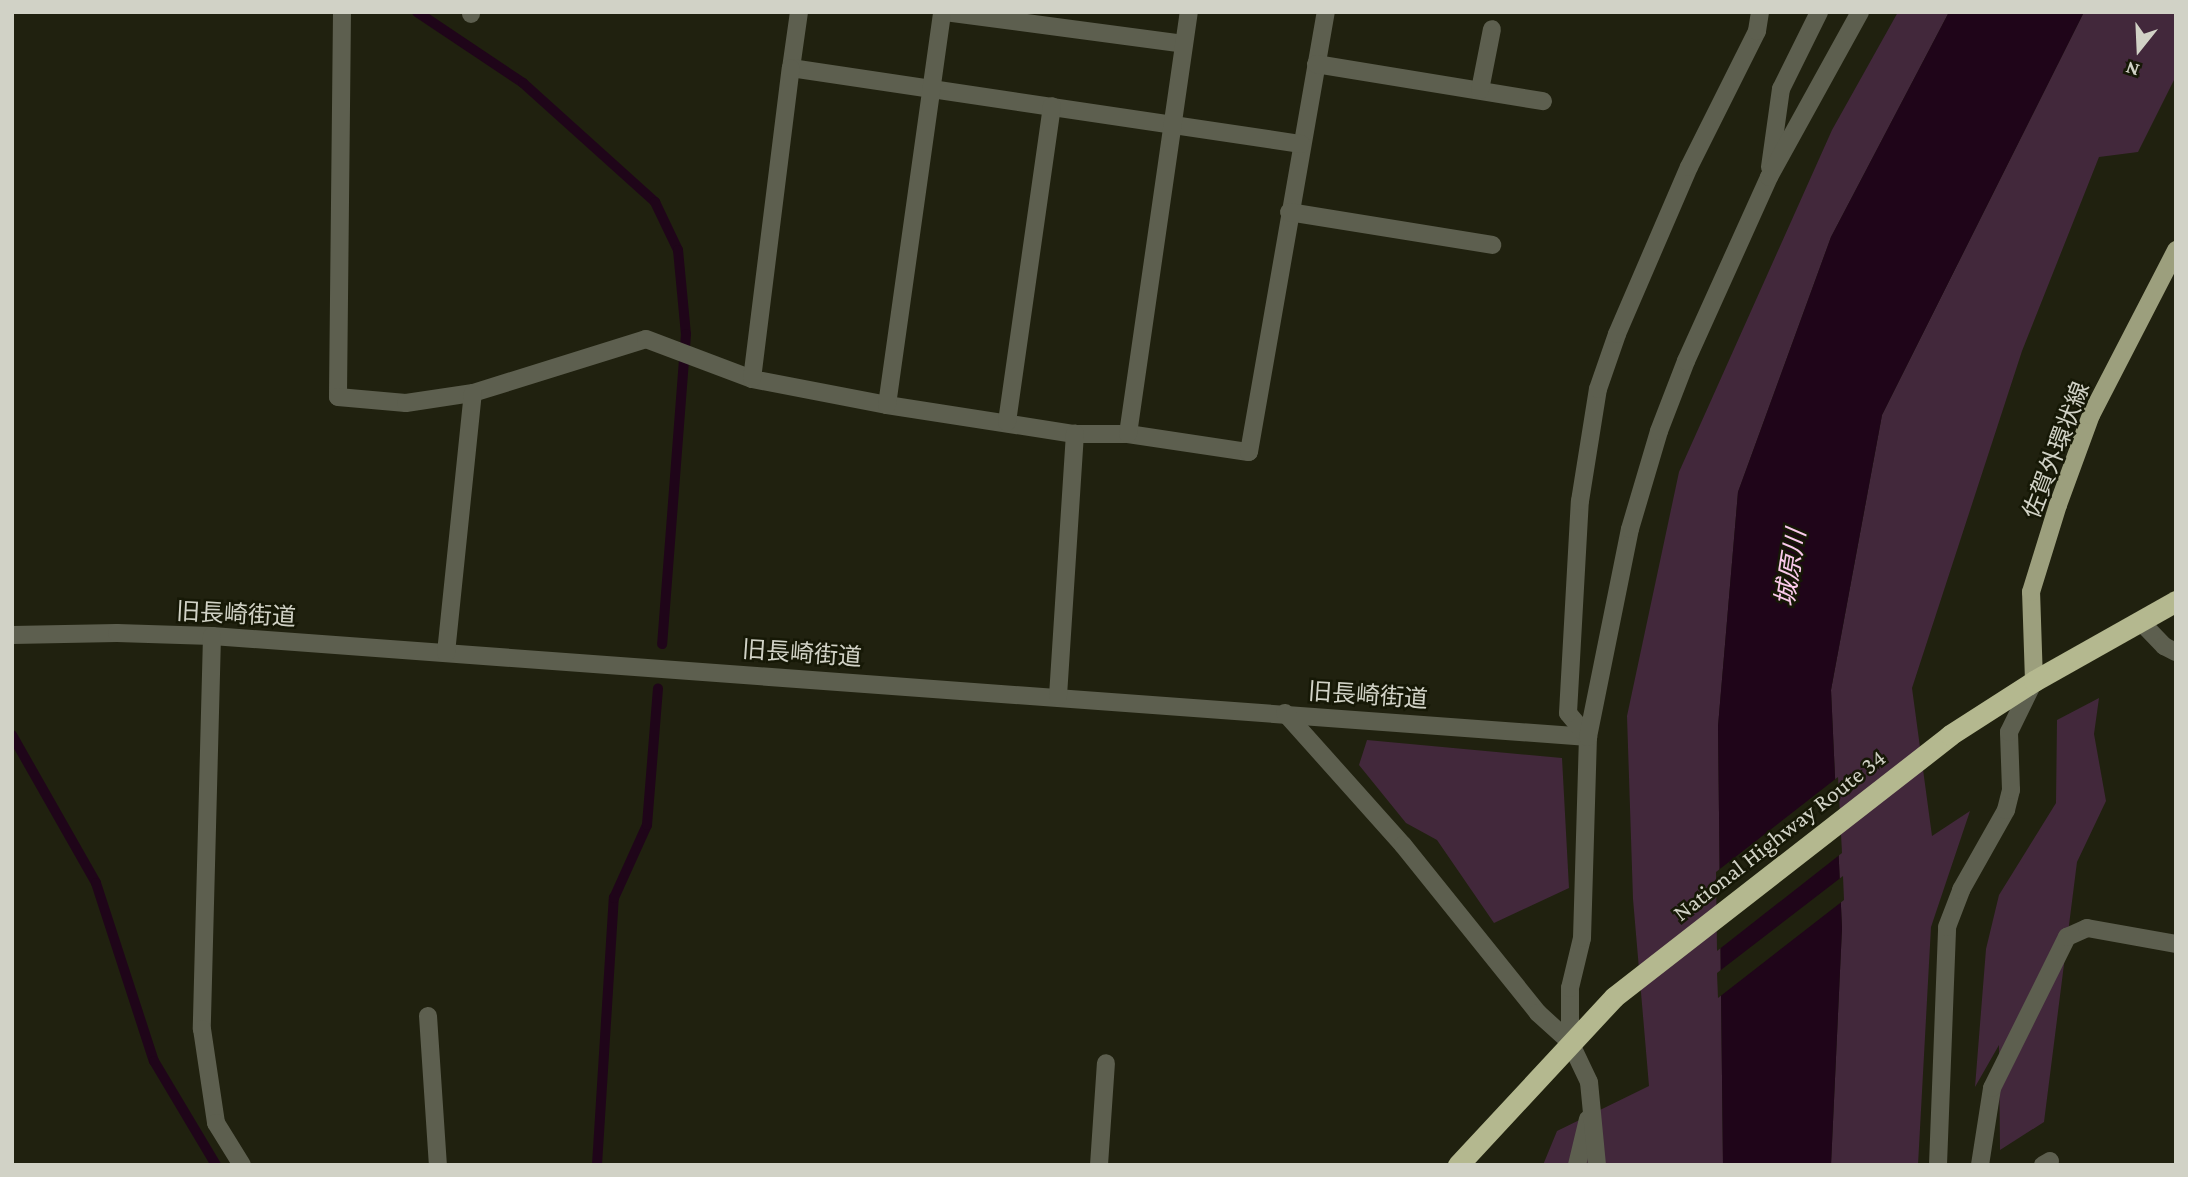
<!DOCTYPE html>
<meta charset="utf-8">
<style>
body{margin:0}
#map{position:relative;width:2188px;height:1177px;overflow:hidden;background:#20210f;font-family:"Crimson Pro","Noto Sans JP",serif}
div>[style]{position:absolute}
.green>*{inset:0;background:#42283b}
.water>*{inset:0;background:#1f0519}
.pier>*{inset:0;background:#20210f}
.stream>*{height:10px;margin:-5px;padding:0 5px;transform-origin:5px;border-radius:5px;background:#1f0519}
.minor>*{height:18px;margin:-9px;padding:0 9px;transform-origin:9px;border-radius:9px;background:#5d5f4f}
.major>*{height:18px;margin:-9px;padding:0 9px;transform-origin:9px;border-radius:9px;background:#9c9f7d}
.highway>*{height:21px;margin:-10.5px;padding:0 10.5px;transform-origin:10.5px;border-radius:10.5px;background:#b4b88f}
span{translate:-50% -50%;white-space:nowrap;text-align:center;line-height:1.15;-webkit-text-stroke:5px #161806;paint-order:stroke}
.street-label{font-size:24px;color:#d1d2c6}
.water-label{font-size:26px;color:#facaeb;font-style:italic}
.frame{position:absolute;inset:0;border:14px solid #d1d2c6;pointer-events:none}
.north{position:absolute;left:2104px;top:14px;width:70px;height:70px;-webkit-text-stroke:5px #161806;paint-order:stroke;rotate:198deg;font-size:19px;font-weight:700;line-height:28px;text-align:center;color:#d1d2c6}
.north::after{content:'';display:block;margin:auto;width:24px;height:32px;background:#d1d2c6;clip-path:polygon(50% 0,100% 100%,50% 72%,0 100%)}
</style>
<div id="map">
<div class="green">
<i style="clip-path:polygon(1898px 12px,1949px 12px,1831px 237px,1738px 492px,1718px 727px,1723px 1165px,1543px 1165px,1557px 1131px,1649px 1086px,1633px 899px,1627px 716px,1679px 472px,1832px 130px)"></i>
<i style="clip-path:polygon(2084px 12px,2176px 12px,2176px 76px,2138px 152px,2099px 157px,2022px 351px,1912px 688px,1932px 836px,1970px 811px,1931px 927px,1918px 1165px,1831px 1165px,1842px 928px,1831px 690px,1882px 415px)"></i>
<i style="clip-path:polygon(2099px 698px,2094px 734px,2106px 801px,2077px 862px,2044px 1122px,2000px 1150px,1999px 1045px,1975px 1087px,1986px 949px,1999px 895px,2056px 803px,2057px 720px)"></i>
<i style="clip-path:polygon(1367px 740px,1562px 758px,1569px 888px,1494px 923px,1437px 840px,1406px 823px,1359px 765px)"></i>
</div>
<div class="water">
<i style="clip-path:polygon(1949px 12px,2084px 12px,1882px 415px,1831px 690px,1842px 928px,1831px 1165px,1723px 1165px,1718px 726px,1738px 492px,1831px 237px)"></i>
</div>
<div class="pier">
<i style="clip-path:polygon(1838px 777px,1842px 853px,1717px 951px,1716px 872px)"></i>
<i style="clip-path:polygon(1843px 876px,1844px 900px,1718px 998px,1717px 973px)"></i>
</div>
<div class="stream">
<i style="left:417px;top:12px;width:128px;rotate:33.8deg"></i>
<i style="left:523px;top:83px;width:178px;rotate:42deg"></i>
<i style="left:655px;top:202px;width:53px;rotate:64.4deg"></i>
<i style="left:678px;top:250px;width:84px;rotate:84.6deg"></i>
<i style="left:686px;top:334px;width:311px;rotate:94.4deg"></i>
<i style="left:12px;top:735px;width:170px;rotate:60.4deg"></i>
<i style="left:96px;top:883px;width:187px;rotate:72deg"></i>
<i style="left:154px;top:1061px;width:121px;rotate:59.2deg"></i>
<i style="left:597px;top:1165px;width:268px;rotate:-86.4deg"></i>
<i style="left:614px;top:898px;width:80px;rotate:-65.7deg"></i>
<i style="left:647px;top:825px;width:137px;rotate:-85.4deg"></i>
</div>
<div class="minor">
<i style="left:342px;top:12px;width:385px;rotate:90.6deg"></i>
<i style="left:338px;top:397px;width:68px;rotate:5deg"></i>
<i style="left:406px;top:403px;width:68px;rotate:-8.5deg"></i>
<i style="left:473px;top:393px;width:181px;rotate:-17.3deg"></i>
<i style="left:646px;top:339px;width:113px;rotate:20.7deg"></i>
<i style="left:752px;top:379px;width:137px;rotate:10.9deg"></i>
<i style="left:887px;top:405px;width:190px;rotate:8.8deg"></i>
<i style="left:1075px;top:434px;width:53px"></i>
<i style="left:1128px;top:434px;width:122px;rotate:8.5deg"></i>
<i style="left:1249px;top:452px;width:447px;rotate:-80.1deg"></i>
<i style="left:471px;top:12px;width:2px;rotate:90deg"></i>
<i style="left:799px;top:12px;width:57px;rotate:98.1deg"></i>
<i style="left:791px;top:68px;width:516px;rotate:8.48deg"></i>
<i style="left:945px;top:12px;width:241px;rotate:7.6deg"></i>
<i style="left:1316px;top:64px;width:230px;rotate:9.3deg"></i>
<i style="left:1480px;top:90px;width:62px;rotate:-78.9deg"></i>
<i style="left:1770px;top:167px;width:79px;rotate:-82deg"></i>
<i style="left:1781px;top:89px;width:86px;rotate:-63.7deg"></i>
<i style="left:1289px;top:212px;width:206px;rotate:9.2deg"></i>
<i style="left:752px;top:379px;width:313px;rotate:-82.9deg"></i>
<i style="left:887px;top:405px;width:397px;rotate:-82deg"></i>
<i style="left:1007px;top:422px;width:319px;rotate:-81.9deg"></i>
<i style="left:1128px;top:434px;width:426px;rotate:-81.8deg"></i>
<i style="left:2140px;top:621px;width:35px;rotate:46deg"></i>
<i style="left:2164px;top:646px;width:13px;rotate:27deg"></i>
<i style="left:12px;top:635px;width:105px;rotate:-1.1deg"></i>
<i style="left:117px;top:633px;width:95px;rotate:1.8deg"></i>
<i style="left:212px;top:636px;width:1380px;rotate:4.2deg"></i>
<i style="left:212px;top:636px;width:393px;rotate:91.5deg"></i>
<i style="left:202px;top:1029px;width:95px;rotate:81.5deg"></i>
<i style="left:216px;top:1123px;width:49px;rotate:58.2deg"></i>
<i style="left:446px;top:653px;width:261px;rotate:-84.1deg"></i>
<i style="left:1058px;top:696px;width:263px;rotate:-86.3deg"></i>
<i style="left:1285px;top:713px;width:177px;rotate:48.2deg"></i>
<i style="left:1403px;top:845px;width:216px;rotate:51.2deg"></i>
<i style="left:1538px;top:1013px;width:43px;rotate:42.2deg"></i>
<i style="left:1588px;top:737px;width:31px;rotate:-130deg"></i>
<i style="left:1568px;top:713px;width:212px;rotate:-86.8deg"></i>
<i style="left:1580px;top:501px;width:113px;rotate:-80.9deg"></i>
<i style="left:1598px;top:389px;width:58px;rotate:-70.9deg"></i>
<i style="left:1617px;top:334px;width:182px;rotate:-66.7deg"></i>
<i style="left:1689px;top:167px;width:152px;rotate:-63.4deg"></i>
<i style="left:1757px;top:31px;width:19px;rotate:-81deg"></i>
<i style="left:428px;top:1016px;width:149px;rotate:86.2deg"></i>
<i style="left:1099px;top:1165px;width:102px;rotate:-86.1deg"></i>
<i style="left:1577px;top:1165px;width:47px;rotate:-76.6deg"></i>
<i style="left:1597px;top:1165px;width:83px;rotate:-95.5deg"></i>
<i style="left:1589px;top:1082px;width:44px;rotate:-115.4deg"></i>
<i style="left:1570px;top:1042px;width:54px;rotate:-90deg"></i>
<i style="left:1570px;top:988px;width:51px;rotate:-76.5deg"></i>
<i style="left:1582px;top:938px;width:201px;rotate:-88.3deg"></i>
<i style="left:1588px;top:737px;width:212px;rotate:-78.6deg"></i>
<i style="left:1630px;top:529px;width:102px;rotate:-73.5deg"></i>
<i style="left:1659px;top:431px;width:75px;rotate:-68.9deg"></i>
<i style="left:1686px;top:361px;width:202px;rotate:-65.7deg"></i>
<i style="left:1769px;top:177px;width:188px;rotate:-61.1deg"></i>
<i style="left:1938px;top:1165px;width:238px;rotate:-87.8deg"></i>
<i style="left:1947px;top:927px;width:40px;rotate:-69deg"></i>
<i style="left:1961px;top:890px;width:92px;rotate:-60.6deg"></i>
<i style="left:2006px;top:810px;width:21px;rotate:-76deg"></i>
<i style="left:2011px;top:790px;width:58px;rotate:-92deg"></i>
<i style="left:2009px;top:732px;width:57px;rotate:-63.9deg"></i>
<i style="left:1980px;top:1165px;width:78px;rotate:-81.1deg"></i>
<i style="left:1992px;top:1088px;width:169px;rotate:-63.6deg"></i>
<i style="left:2067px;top:937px;width:22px;rotate:-24deg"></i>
<i style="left:2087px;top:928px;width:90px;rotate:10.2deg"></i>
<i style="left:2043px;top:1165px;width:8px;rotate:-30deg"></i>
</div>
<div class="major">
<i style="left:2034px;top:681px;width:89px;rotate:-91.9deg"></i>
<i style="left:2031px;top:592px;width:91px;rotate:-72.8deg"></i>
<i style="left:2058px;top:505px;width:96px;rotate:-69.9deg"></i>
<i style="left:2091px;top:415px;width:186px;rotate:-62.7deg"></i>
</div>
<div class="highway">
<i style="left:1458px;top:1165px;width:229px;rotate:-47.1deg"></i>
<i style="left:1614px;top:997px;width:426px;rotate:-37.9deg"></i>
<i style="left:1950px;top:735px;width:100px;rotate:-32.7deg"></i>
<i style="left:2034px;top:681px;width:163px;rotate:-29.4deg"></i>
</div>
<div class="street-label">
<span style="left:2056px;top:450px;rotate:-69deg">佐賀外環状線</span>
<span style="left:236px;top:614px;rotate:3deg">旧長崎街道</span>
<span style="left:802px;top:653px;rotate:4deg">旧長崎街道</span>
<span style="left:1368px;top:695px;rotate:4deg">旧長崎街道</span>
<span style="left:1779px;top:835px;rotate:-38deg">National Highway Route 34</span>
</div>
<div class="water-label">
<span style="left:1791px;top:568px;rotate:-81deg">城原川</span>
</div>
<div class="frame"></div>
<div class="north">N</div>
</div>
